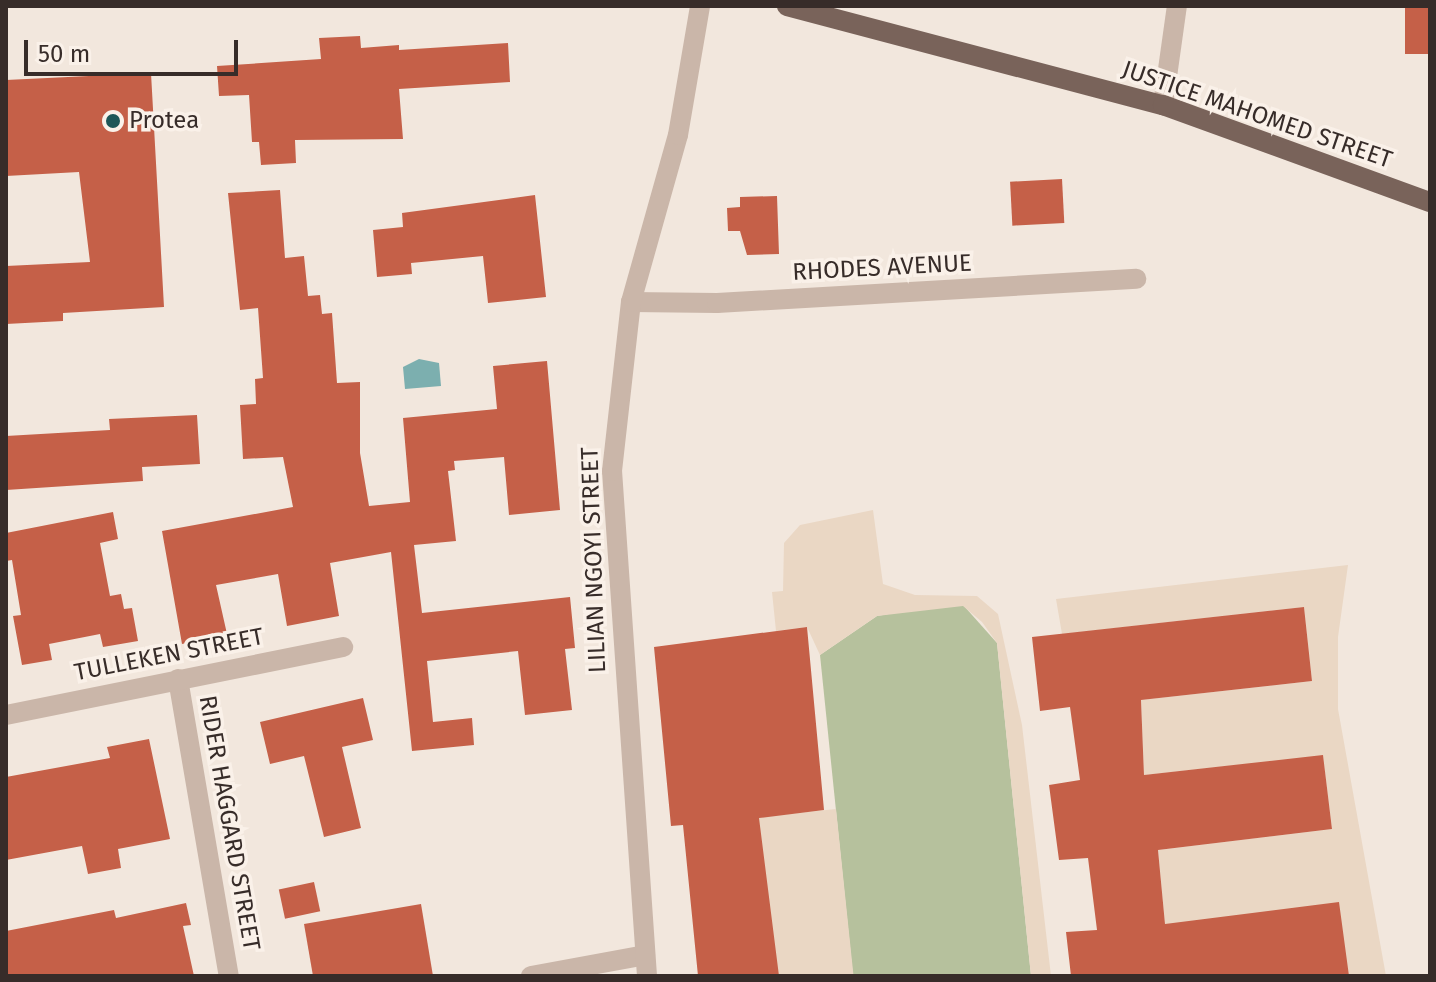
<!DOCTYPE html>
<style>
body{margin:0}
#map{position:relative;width:1436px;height:982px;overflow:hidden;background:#f2e7dd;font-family:"Fira Sans",sans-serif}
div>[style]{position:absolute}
.green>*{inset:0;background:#b6c19d}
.plaza>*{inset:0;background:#ead7c4;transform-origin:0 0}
.water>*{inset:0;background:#7cafaf}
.building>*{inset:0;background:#c56048;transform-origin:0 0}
.minor>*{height:20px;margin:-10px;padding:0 10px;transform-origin:10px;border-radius:10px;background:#cab6a9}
.major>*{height:20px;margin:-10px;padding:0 10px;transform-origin:10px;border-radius:10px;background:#79635a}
.dots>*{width:22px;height:22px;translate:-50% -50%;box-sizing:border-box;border:4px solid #faf1e9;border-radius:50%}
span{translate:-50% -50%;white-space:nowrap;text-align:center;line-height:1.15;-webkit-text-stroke:7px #faf1e9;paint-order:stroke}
.street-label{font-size:24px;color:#372c29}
.poi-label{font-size:24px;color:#372c29}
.left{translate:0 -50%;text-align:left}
.frame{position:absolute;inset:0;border:8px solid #372c29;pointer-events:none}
.scale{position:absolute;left:24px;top:40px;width:214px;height:36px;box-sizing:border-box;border:4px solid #372c29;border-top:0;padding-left:10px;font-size:24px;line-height:28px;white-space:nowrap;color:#372c29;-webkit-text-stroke:6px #faf1e9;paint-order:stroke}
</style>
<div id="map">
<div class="green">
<i style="clip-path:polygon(935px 606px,964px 606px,997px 643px,1031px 976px,853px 976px,820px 655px,877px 616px)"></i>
</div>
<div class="plaza">
<i style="clip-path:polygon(873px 510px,883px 584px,915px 595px,977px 596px,998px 614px,1022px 725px,1051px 976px,1031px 976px,997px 643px,982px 622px,963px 606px,877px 616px,820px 655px,807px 627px,776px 631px,772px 592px,783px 591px,784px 543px,800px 525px)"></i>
<i style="clip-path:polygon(1348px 565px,1338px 637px,1338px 709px,1386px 976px,1349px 976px,1165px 924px,1158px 850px,1332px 829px,1323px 756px,1144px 775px,1141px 700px,1312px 681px,1304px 607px,1062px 634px,1056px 599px)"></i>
<i style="left:836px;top:809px;width:168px;height:78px;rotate:84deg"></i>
</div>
<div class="water">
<i style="clip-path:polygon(419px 359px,439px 363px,441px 386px,405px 389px,403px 367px)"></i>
</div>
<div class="building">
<i style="left:1405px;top:6px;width:25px;height:48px"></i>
<i style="clip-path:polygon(360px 36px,361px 48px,399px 45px,399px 50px,508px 43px,510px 82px,399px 89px,403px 139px,295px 140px,296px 163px,261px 165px,259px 142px,252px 142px,249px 95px,219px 96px,217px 66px,321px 59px,319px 38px)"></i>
<i style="clip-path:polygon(151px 73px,164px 307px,63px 313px,63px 321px,6px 324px,6px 266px,90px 262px,79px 172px,6px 176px,6px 80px)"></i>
<i style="left:1062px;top:179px;width:44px;height:52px;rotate:87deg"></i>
<i style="clip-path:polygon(280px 190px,285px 258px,304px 256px,308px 296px,320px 295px,322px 314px,332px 313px,337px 383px,360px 382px,360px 453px,369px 506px,410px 502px,403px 418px,497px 409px,493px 366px,547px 361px,560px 510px,509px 515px,504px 457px,454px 461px,455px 470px,448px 471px,456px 541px,414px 545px,422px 613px,570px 597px,575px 648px,565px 649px,572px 710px,525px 715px,518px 651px,427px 661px,433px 722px,472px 718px,474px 745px,412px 751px,391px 552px,330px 563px,339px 616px,287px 626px,278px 574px,216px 585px,227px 634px,182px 644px,162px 531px,293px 507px,283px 457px,243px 459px,240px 405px,256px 404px,255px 379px,263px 378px,258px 308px,240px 310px,228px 193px)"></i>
<i style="clip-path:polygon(535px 195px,546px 297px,488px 303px,483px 256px,411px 263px,412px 274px,377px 277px,373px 230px,403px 227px,402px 213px)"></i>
<i style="clip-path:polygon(777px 196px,779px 254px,747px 255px,740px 231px,728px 231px,727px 208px,740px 207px,740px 197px)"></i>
<i style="clip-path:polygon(197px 415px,200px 464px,142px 467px,143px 481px,6px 490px,6px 436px,110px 430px,109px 419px)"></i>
<i style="clip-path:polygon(113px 512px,118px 539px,100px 543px,110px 596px,121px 594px,124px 609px,132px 608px,138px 641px,103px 647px,100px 634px,49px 644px,52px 660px,22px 665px,13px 616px,21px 615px,12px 560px,6px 561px,6px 533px)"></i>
<i style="clip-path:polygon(1304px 607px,1312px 681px,1141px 700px,1144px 775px,1323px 755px,1332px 829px,1158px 850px,1165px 924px,1339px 902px,1349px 976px,1071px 976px,1066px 932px,1097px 930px,1088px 858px,1059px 860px,1049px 785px,1080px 780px,1070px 707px,1040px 711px,1032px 637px)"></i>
<i style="clip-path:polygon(807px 627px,824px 810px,759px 818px,779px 976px,698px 976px,683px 825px,671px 826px,654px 647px)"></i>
<i style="clip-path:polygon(363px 698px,373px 740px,342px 747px,361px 828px,324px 837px,304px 756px,270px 764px,260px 722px)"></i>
<i style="clip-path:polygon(149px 739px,170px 839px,118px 849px,121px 868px,88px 874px,82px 846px,6px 860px,6px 777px,110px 758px,107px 747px)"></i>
<i style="left:314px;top:882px;width:30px;height:36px;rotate:78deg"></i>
<i style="clip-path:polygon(186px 903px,191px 925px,183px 926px,194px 976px,6px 976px,6px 931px,114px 910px,116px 918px)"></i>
<i style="clip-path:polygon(421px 904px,433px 976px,313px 976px,304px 924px)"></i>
</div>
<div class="minor">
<i style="left:1163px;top:105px;width:100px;rotate:-82deg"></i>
<i style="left:631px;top:302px;width:86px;rotate:0.7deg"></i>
<i style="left:717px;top:303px;width:420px;rotate:-3.3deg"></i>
<i style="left:178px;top:679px;width:301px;rotate:80.3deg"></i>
<i style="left:6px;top:715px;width:344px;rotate:-11.4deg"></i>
<i style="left:531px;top:976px;width:116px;rotate:-10.4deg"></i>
<i style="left:647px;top:976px;width:506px;rotate:-93.96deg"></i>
<i style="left:612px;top:471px;width:170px;rotate:-83.6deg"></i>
<i style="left:631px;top:302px;width:173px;rotate:-74.3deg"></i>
<i style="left:678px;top:135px;width:131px;rotate:-80.3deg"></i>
</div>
<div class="major">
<i style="left:787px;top:6px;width:389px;rotate:14.8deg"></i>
<i style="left:1163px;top:105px;width:284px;rotate:20deg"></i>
</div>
<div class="dots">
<i style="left:113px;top:121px;background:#1e5758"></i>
</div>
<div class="street-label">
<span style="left:1257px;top:115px;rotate:19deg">JUSTICE MAHOMED STREET</span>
<span style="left:882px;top:268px;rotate:-3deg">RHODES AVENUE</span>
<span style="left:594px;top:560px;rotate:-92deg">LILIAN NGOYI STREET</span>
<span style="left:169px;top:655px;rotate:-11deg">TULLEKEN STREET</span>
<span style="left:229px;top:823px;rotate:80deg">RIDER HAGGARD STREET</span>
</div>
<div class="poi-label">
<span class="left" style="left:129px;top:121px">Protea</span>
</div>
<div class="frame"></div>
<div class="scale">50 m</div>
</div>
